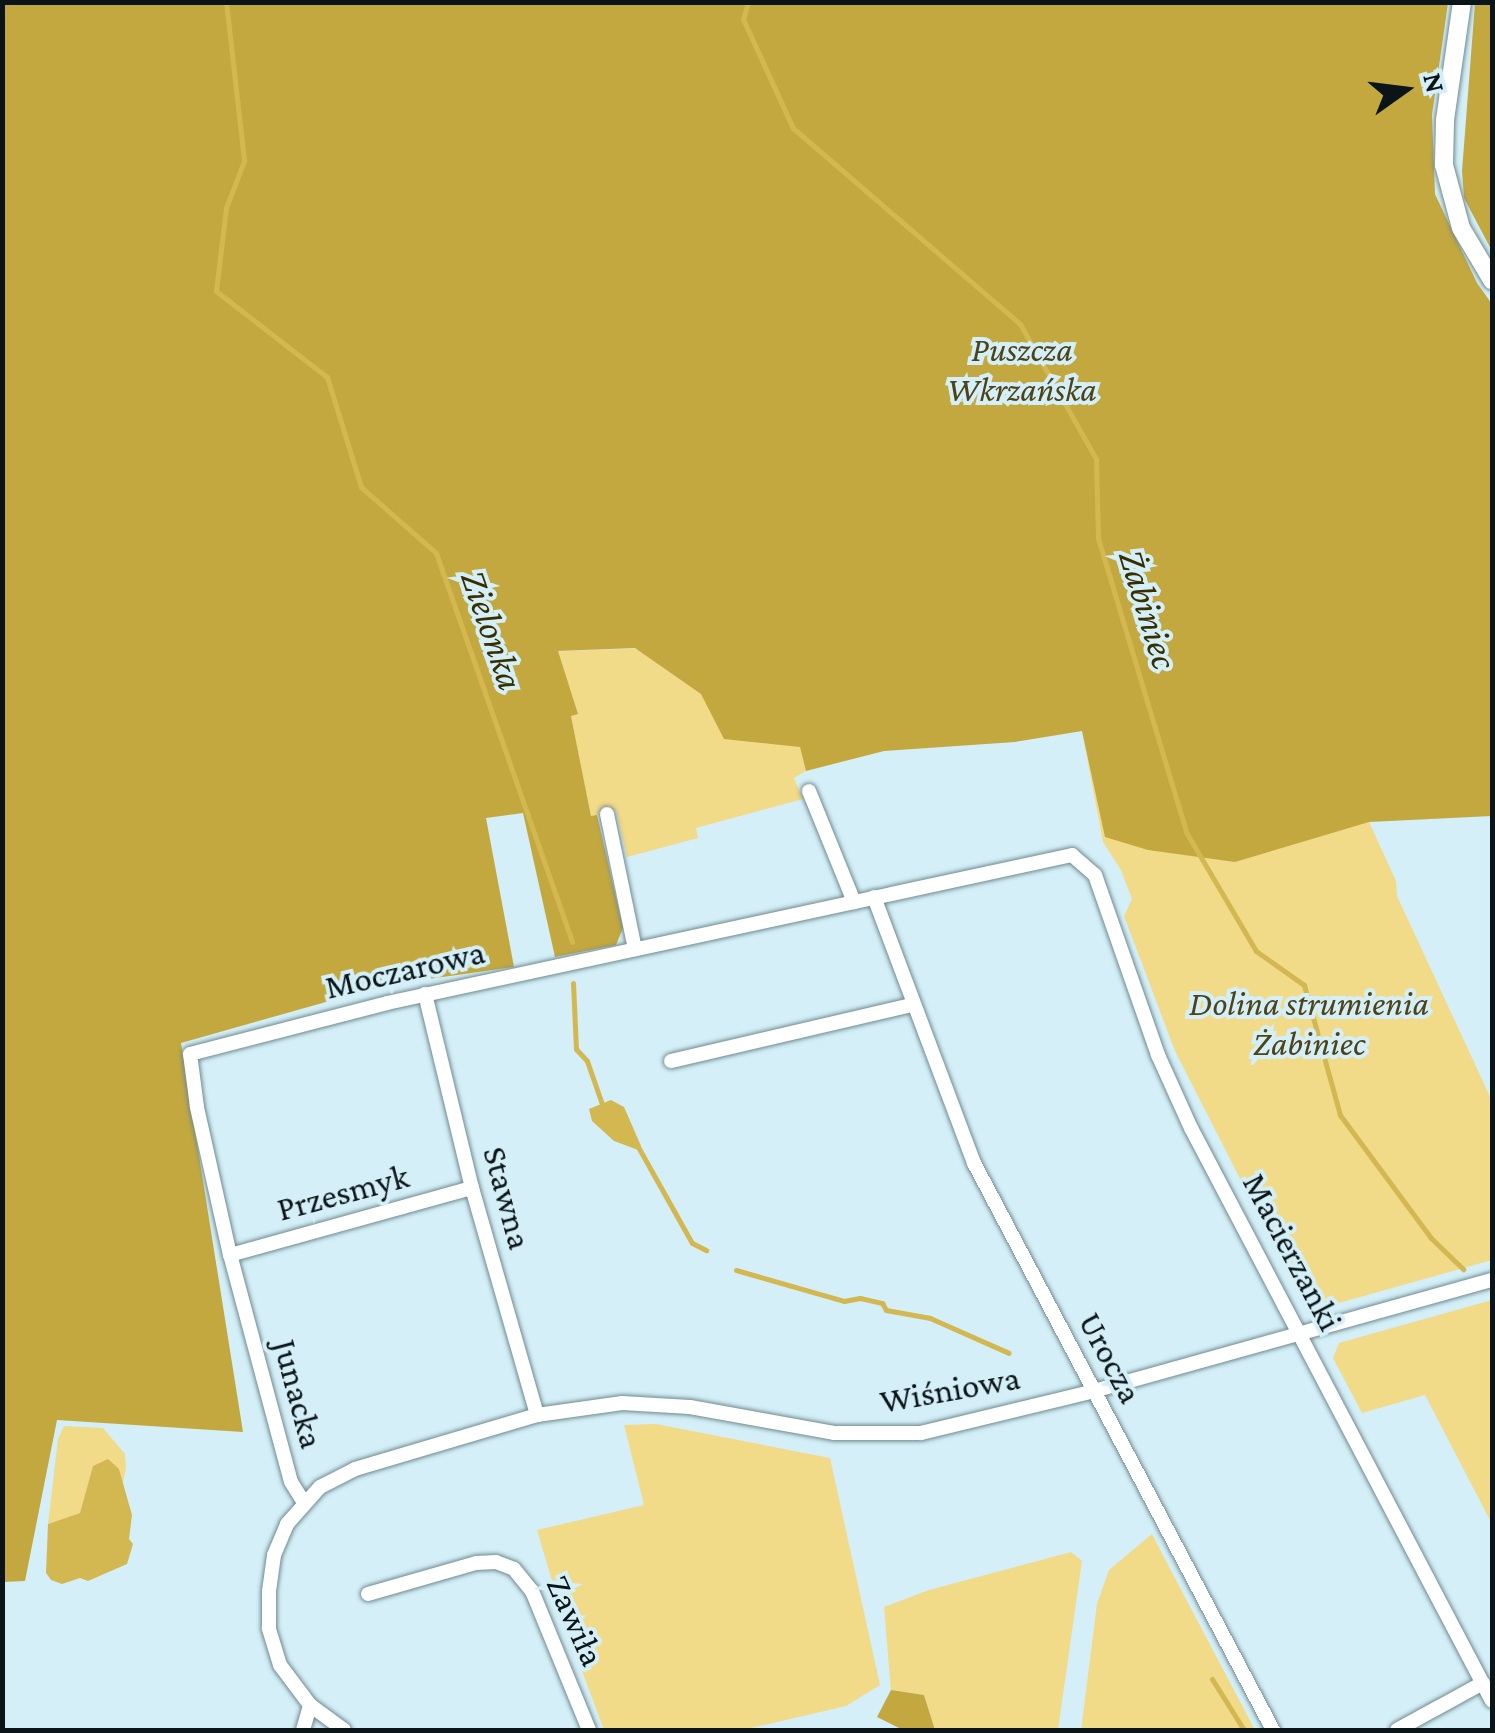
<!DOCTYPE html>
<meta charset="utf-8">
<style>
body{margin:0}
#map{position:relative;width:1495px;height:1733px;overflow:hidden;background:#d4eff7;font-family:"Crimson Pro",serif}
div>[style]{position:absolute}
.green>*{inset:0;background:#f1da88}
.forest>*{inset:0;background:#c3a83f}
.water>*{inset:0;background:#d3b851}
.stream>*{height:5px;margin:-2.5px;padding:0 2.5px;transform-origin:2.5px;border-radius:2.5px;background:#d3b851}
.roads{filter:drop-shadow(0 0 2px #718a91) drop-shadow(0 0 2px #718a91)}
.minor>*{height:14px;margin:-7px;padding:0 7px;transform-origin:7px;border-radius:7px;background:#fff}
.tertiary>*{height:18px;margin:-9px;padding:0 9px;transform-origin:9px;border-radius:9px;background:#fff}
span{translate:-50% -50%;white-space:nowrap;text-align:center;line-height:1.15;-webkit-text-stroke:8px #d4eff7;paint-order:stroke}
.park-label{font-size:35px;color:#4e4318;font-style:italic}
.street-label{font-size:35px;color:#0b1417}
.water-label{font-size:38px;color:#392e00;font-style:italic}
.frame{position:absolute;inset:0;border:5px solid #0b1417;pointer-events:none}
.north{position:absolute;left:1355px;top:40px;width:100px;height:100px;-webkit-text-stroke:8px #d4eff7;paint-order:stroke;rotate:76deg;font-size:28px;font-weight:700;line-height:40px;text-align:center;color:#0b1417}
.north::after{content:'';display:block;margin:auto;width:35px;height:45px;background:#0b1417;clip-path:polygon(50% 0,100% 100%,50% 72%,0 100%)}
</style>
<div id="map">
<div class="green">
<i style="clip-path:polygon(777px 643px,806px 771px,794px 778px,803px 799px,696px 828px,698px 838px,627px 857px,616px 811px,591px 817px,571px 716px,487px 654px)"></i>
<i style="clip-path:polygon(1082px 731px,1369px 822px,1396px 881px,1397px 896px,1492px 1101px,1492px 1260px,1321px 1308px,1302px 1300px,1175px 1051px,1124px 916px,1132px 899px,1121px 870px,1103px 842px)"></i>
<i style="clip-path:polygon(1492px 1300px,1492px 1524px,1425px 1395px,1362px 1413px,1333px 1358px,1339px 1343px)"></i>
<i style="clip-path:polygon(656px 1424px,830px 1458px,880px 1685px,846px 1706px,742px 1730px,604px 1730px,566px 1628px,537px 1530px,644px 1505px,624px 1425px)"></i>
<i style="clip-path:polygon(64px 1426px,103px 1428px,125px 1454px,126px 1468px,122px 1487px,119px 1469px,93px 1467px,80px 1513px,48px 1524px,58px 1439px)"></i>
<i style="clip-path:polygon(1152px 1534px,1167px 1563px,1255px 1730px,1081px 1730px,1097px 1604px,1109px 1570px)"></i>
<i style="clip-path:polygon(1071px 1552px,1082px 1561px,1058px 1730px,935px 1730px,924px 1695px,891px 1690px,884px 1607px,929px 1590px)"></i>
</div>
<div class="forest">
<i style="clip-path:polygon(3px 3px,1448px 3px,1432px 115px,1435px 194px,1477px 283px,1492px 304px,1492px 816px,1369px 822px,1235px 862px,1148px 850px,1105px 837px,1082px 731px,1015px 742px,884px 751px,806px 771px,800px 747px,724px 739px,701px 694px,635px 648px,558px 651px,578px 714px,571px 716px,591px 816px,597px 815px,623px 928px,616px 945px,555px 957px,523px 813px,486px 818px,514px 967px,386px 985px,181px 1043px,243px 1432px,57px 1420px,25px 1581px,3px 1582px)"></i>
<i style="clip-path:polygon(1475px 3px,1492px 3px,1492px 251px,1464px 198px,1462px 171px)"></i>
<i style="clip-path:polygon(891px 1690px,924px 1695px,935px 1730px,903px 1730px,877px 1717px)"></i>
</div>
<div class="water">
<i style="clip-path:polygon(611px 1100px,624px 1107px,641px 1146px,638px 1150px,614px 1141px,592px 1121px,589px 1109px)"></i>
<i style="clip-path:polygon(108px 1459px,119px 1469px,132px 1515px,129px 1539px,133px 1544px,127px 1564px,88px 1581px,80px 1578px,62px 1584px,51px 1580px,46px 1573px,48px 1524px,80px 1513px,93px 1466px)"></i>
</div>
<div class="stream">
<i style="left:226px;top:2px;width:160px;rotate:83.5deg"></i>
<i style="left:244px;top:161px;width:50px;rotate:111deg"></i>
<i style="left:226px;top:208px;width:84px;rotate:96.9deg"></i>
<i style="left:216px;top:291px;width:140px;rotate:37.8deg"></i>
<i style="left:327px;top:377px;width:115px;rotate:72.8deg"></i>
<i style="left:361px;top:487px;width:100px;rotate:41.3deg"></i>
<i style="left:436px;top:553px;width:412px;rotate:70.7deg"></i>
<i style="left:748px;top:2px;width:18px;rotate:106deg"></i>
<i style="left:743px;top:19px;width:120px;rotate:65.4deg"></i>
<i style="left:793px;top:128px;width:300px;rotate:40.8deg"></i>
<i style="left:1020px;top:324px;width:155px;rotate:60.6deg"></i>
<i style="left:1096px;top:459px;width:79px;rotate:88.5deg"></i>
<i style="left:1098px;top:538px;width:307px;rotate:73.3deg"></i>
<i style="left:1186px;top:832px;width:138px;rotate:59.5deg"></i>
<i style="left:1256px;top:951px;width:59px;rotate:35.3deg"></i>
<i style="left:1304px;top:985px;width:135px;rotate:74.5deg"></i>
<i style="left:1340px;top:1115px;width:153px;rotate:53.5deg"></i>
<i style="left:1431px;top:1238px;width:45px;rotate:44.1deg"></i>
<i style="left:573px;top:983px;width:66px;rotate:87.4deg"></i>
<i style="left:576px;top:1049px;width:16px;rotate:47deg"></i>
<i style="left:587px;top:1061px;width:49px;rotate:70.8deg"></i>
<i style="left:637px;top:1145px;width:112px;rotate:60.7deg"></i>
<i style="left:692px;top:1243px;width:16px;rotate:27deg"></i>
<i style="left:736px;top:1270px;width:112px;rotate:16deg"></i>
<i style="left:844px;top:1301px;width:16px;rotate:-11deg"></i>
<i style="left:860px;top:1298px;width:23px;rotate:13deg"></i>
<i style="left:882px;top:1303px;width:8px;rotate:60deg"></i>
<i style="left:886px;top:1310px;width:45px;rotate:10.3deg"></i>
<i style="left:930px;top:1318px;width:86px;rotate:23.9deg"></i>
<i style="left:1212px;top:1679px;width:60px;rotate:57.9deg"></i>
</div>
<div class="roads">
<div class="minor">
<i style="left:809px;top:791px;width:120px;rotate:67.9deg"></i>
<i style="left:607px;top:814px;width:138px;rotate:78.3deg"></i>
<i style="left:874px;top:897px;width:284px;rotate:69.4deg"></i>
<i style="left:974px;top:1163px;width:641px;rotate:62.2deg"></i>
<i style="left:425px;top:994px;width:200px;rotate:76.4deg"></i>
<i style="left:472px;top:1188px;width:236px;rotate:74deg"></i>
<i style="left:671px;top:1061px;width:246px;rotate:-13.1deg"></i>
<i style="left:230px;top:1255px;width:251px;rotate:-15.5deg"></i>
<i style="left:303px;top:1501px;width:22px;rotate:-122deg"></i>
<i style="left:291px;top:1482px;width:235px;rotate:-105deg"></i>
<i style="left:230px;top:1255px;width:152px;rotate:-102.6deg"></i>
<i style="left:197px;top:1107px;width:53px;rotate:-97.5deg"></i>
<i style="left:190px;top:1054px;width:203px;rotate:-14.5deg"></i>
<i style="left:387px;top:1003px;width:701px;rotate:-12.19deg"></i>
<i style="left:1072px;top:855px;width:30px;rotate:41deg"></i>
<i style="left:1095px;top:875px;width:191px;rotate:70.7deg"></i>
<i style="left:1158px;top:1055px;width:80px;rotate:65.7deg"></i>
<i style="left:1191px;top:1128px;width:647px;rotate:62.29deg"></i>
<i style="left:368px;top:1594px;width:112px;rotate:-16deg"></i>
<i style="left:476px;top:1563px;width:20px;rotate:-3deg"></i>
<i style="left:496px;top:1562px;width:19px;rotate:21deg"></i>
<i style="left:514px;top:1569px;width:28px;rotate:51deg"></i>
<i style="left:532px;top:1591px;width:150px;rotate:67.7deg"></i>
<i style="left:303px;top:1730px;width:26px;rotate:-74deg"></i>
<i style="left:344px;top:1730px;width:42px;rotate:-143.7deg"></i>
<i style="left:310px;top:1705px;width:50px;rotate:-126.9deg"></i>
<i style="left:280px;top:1665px;width:39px;rotate:-107deg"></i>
<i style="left:269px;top:1628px;width:37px;rotate:-90deg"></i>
<i style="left:269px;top:1591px;width:36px;rotate:-82deg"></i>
<i style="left:274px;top:1555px;width:34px;rotate:-67deg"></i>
<i style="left:287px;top:1524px;width:50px;rotate:-48.3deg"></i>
<i style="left:320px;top:1487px;width:39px;rotate:-27deg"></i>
<i style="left:355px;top:1469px;width:190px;rotate:-16.5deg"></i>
<i style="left:537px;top:1415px;width:86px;rotate:-8deg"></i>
<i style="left:622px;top:1403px;width:68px;rotate:3.4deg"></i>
<i style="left:690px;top:1407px;width:146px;rotate:10.2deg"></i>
<i style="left:834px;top:1433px;width:87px"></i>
<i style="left:921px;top:1433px;width:178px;rotate:-13.6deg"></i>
<i style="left:1094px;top:1391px;width:413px;rotate:-15.6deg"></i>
<i style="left:1397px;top:1730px;width:98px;rotate:-28.7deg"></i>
</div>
<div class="tertiary">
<i style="left:1462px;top:2px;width:119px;rotate:98.2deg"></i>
<i style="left:1445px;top:120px;width:45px;rotate:91.3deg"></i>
<i style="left:1444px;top:165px;width:65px;rotate:74.9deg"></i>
<i style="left:1461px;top:228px;width:61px;rotate:59.2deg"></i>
</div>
</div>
<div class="park-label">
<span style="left:1022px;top:370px">Puszcza<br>Wkrzańska</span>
<span style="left:1309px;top:1024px">Dolina strumienia<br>Żabiniec</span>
</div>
<div class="street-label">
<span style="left:405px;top:970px;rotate:-13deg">Moczarowa</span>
<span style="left:343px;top:1193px;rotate:-15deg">Przesmyk</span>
<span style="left:507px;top:1198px;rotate:75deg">Stawna</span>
<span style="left:1292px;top:1252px;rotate:62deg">Macierzanki</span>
<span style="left:1110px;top:1358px;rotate:62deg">Urocza</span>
<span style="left:950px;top:1390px;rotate:-10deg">Wiśniowa</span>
<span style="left:298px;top:1394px;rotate:75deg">Junacka</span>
<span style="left:575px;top:1621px;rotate:66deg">Zawiła</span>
</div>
<div class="water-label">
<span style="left:1148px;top:609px;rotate:73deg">Żabiniec</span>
<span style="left:492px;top:630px;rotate:71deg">Zielonka</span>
</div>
<div class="frame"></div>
<div class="north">N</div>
</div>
